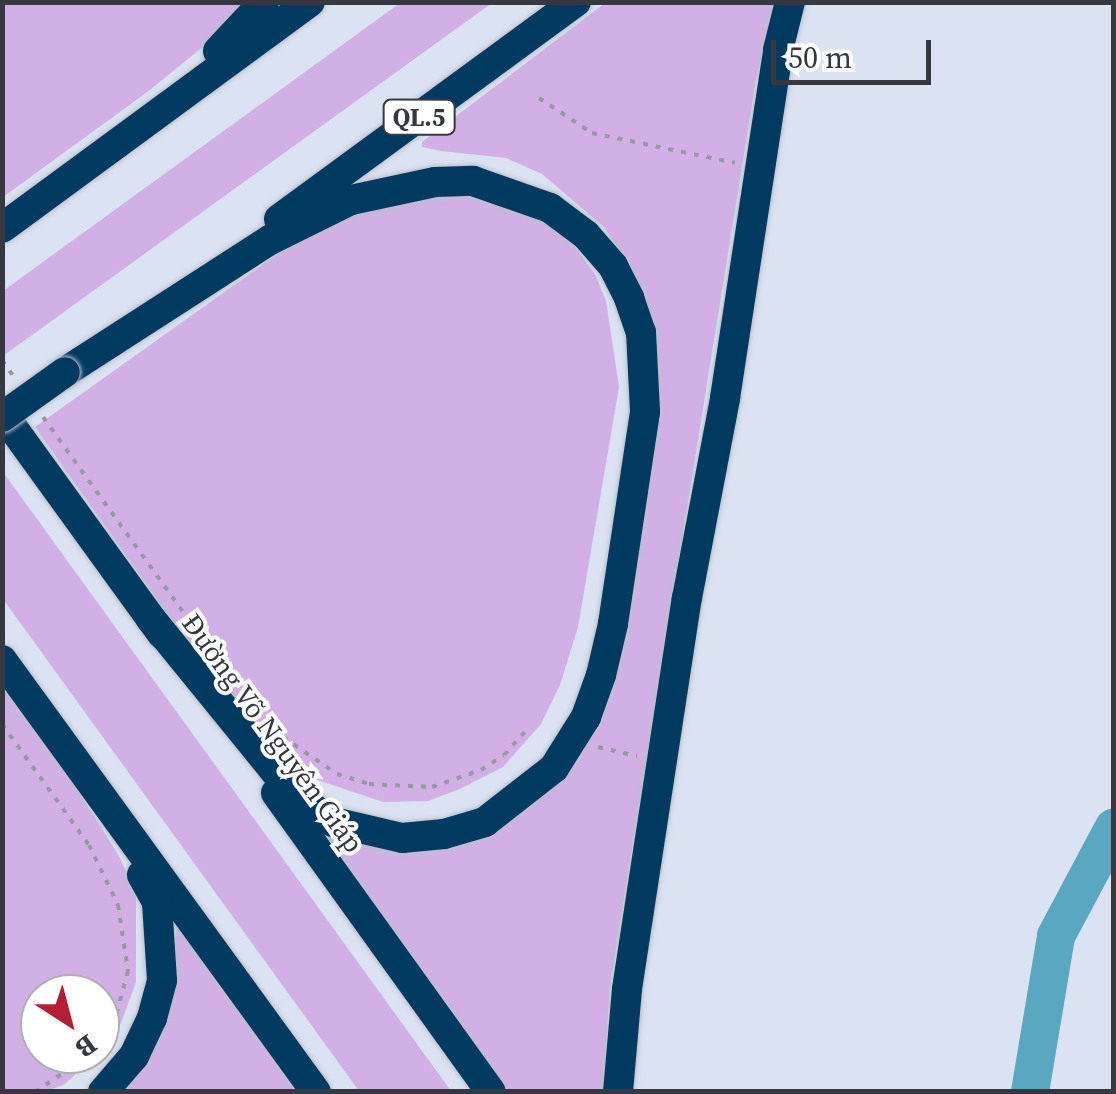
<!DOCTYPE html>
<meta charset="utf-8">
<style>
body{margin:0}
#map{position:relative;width:1116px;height:1094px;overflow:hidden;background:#dbe2f1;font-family:"Source Serif 4",serif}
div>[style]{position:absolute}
.green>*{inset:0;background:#d2b0e6}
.river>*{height:38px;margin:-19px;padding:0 19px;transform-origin:19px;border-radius:19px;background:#5aa7c1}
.path>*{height:4px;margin-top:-2px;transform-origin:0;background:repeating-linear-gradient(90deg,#9499a4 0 5px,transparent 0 13px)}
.roads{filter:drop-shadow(0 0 2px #bac0cd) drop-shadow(0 0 2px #bac0cd)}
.highway>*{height:30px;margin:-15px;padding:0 15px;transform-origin:15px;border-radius:15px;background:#003a61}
.bridges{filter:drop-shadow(0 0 2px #bac0cd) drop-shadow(0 0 2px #bac0cd)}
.highway-bridge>*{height:30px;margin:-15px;padding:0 15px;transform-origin:15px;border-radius:15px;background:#003a61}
span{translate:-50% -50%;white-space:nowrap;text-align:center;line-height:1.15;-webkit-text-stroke:8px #fff;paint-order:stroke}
.shield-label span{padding:2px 8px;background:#fff;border:2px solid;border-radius:8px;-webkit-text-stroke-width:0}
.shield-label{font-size:25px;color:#36383f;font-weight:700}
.street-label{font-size:28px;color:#36383f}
.frame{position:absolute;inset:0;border:5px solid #36383f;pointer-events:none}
.north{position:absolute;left:20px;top:974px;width:100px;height:100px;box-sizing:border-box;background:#fff;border:2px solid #afafb2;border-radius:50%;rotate:144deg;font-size:28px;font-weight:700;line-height:40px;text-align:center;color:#36383f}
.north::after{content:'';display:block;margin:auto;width:35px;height:45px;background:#b22035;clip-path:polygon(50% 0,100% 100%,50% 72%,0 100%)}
.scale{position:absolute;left:771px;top:40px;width:160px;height:45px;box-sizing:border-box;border:5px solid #36383f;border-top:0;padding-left:12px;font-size:30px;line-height:35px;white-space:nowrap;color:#36383f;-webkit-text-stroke:8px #fff;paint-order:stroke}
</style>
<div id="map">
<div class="green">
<i style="clip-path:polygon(3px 3px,245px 3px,227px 27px,150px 90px,3px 197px)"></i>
<i style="clip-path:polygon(400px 3px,492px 3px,3px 356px,3px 291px)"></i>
<i style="clip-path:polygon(605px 3px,774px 3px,756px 80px,610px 986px,603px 1091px,508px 1091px,302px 809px,431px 840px,574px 745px,634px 531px,627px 263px,604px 227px,542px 174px,506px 158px,441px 151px,422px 147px,422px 142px)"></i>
<i style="clip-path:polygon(464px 186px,555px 224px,576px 248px,596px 276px,606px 301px,619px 387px,578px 627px,560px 685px,541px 724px,503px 767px,460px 789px,428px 801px,383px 802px,300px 774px,270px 746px,194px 652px,35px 427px,272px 258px,356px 205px)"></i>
<i style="clip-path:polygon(2px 472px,3px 472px,451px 1091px,359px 1091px,3px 599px)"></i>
<i style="clip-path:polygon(2px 681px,55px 754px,119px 856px,136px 894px,136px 982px,121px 1023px,100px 1051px,100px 994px,40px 994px,40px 1054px,97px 1054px,65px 1084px,47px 1091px,3px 1091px)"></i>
<i style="clip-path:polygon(177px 923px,299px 1092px,114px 1092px,173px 959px)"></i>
</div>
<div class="river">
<i style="left:1030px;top:1092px;width:158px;rotate:-80.5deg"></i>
<i style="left:1056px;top:936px;width:123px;rotate:-62deg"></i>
</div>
<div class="path">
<i style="left:539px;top:98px;width:64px;rotate:33.4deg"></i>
<i style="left:592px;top:133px;width:146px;rotate:11.8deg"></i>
<i style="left:2px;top:360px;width:21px;rotate:55deg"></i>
<i style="left:43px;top:417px;width:271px;rotate:54.3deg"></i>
<i style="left:2px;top:724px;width:149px;rotate:54.3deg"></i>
<i style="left:89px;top:845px;width:67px;rotate:64.2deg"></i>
<i style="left:118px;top:905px;width:67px;rotate:81.4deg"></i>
<i style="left:128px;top:971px;width:54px;rotate:105.1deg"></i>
<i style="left:114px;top:1023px;width:25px;rotate:124deg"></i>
<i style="left:283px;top:737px;width:65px;rotate:34.4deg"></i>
<i style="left:337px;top:774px;width:34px;rotate:17deg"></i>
<i style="left:369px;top:784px;width:63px;rotate:2.7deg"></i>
<i style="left:432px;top:787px;width:52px;rotate:-19.1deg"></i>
<i style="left:481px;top:770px;width:27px;rotate:-33deg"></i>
<i style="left:504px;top:755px;width:39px;rotate:-48deg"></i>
<i style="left:598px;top:747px;width:40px;rotate:13deg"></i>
<i style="left:35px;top:1092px;width:68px;rotate:-34.2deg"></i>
</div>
<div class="roads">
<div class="highway">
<i style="left:218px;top:51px;width:67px;rotate:-46.8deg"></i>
<i style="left:279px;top:219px;width:368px;rotate:-36.2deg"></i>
<i style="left:2px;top:228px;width:382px;rotate:-36.3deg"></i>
<i style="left:65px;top:372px;width:244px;rotate:-32.8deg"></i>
<i style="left:270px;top:240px;width:90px;rotate:-26.3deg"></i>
<i style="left:351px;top:200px;width:86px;rotate:-12.1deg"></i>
<i style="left:435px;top:182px;width:38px;rotate:-2deg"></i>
<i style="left:473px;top:181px;width:82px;rotate:19.3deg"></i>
<i style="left:550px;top:208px;width:45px;rotate:36.9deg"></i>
<i style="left:586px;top:235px;width:41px;rotate:48.9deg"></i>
<i style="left:613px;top:266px;width:36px;rotate:63deg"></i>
<i style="left:629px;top:298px;width:36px;rotate:71deg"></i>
<i style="left:641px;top:332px;width:80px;rotate:87.1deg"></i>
<i style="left:645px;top:412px;width:214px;rotate:98.6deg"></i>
<i style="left:613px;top:624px;width:52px;rotate:103.2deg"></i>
<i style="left:601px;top:675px;width:45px;rotate:109.7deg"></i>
<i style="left:586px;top:717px;width:60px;rotate:122.1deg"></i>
<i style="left:554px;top:768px;width:88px;rotate:142deg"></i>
<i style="left:485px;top:822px;width:43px;rotate:163.7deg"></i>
<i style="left:444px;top:834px;width:42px;rotate:174.6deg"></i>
<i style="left:402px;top:838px;width:71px;rotate:-166.9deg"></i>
<i style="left:333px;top:822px;width:46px;rotate:-145.6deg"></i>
<i style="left:295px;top:796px;width:228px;rotate:-129.1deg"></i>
<i style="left:2px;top:413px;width:273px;rotate:54.1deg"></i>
<i style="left:2px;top:660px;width:534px;rotate:53.99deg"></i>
<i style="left:276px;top:793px;width:368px;rotate:54.3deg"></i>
<i style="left:103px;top:1092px;width:48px;rotate:-49.3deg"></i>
<i style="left:134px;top:1056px;width:42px;rotate:-64.7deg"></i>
<i style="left:152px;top:1018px;width:39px;rotate:-75deg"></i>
<i style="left:162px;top:980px;width:78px;rotate:-93.7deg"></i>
<i style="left:157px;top:902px;width:31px;rotate:-119deg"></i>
<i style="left:618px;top:1092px;width:103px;rotate:-85deg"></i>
<i style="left:627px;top:989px;width:396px;rotate:-81.3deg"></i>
<i style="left:687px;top:598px;width:204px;rotate:-79.2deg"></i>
<i style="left:725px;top:398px;width:352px;rotate:-81.3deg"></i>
<i style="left:778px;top:50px;width:49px;rotate:-76deg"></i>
</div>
</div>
<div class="bridges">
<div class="highway-bridge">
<i style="left:2px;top:417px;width:77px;rotate:-35.5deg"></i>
</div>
</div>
<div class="shield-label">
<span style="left:419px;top:117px">QL.5</span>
</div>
<div class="street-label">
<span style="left:273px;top:733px;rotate:54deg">Đường Võ Nguyên Giáp</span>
</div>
<div class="frame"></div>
<div class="north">B</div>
<div class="scale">50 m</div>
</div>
